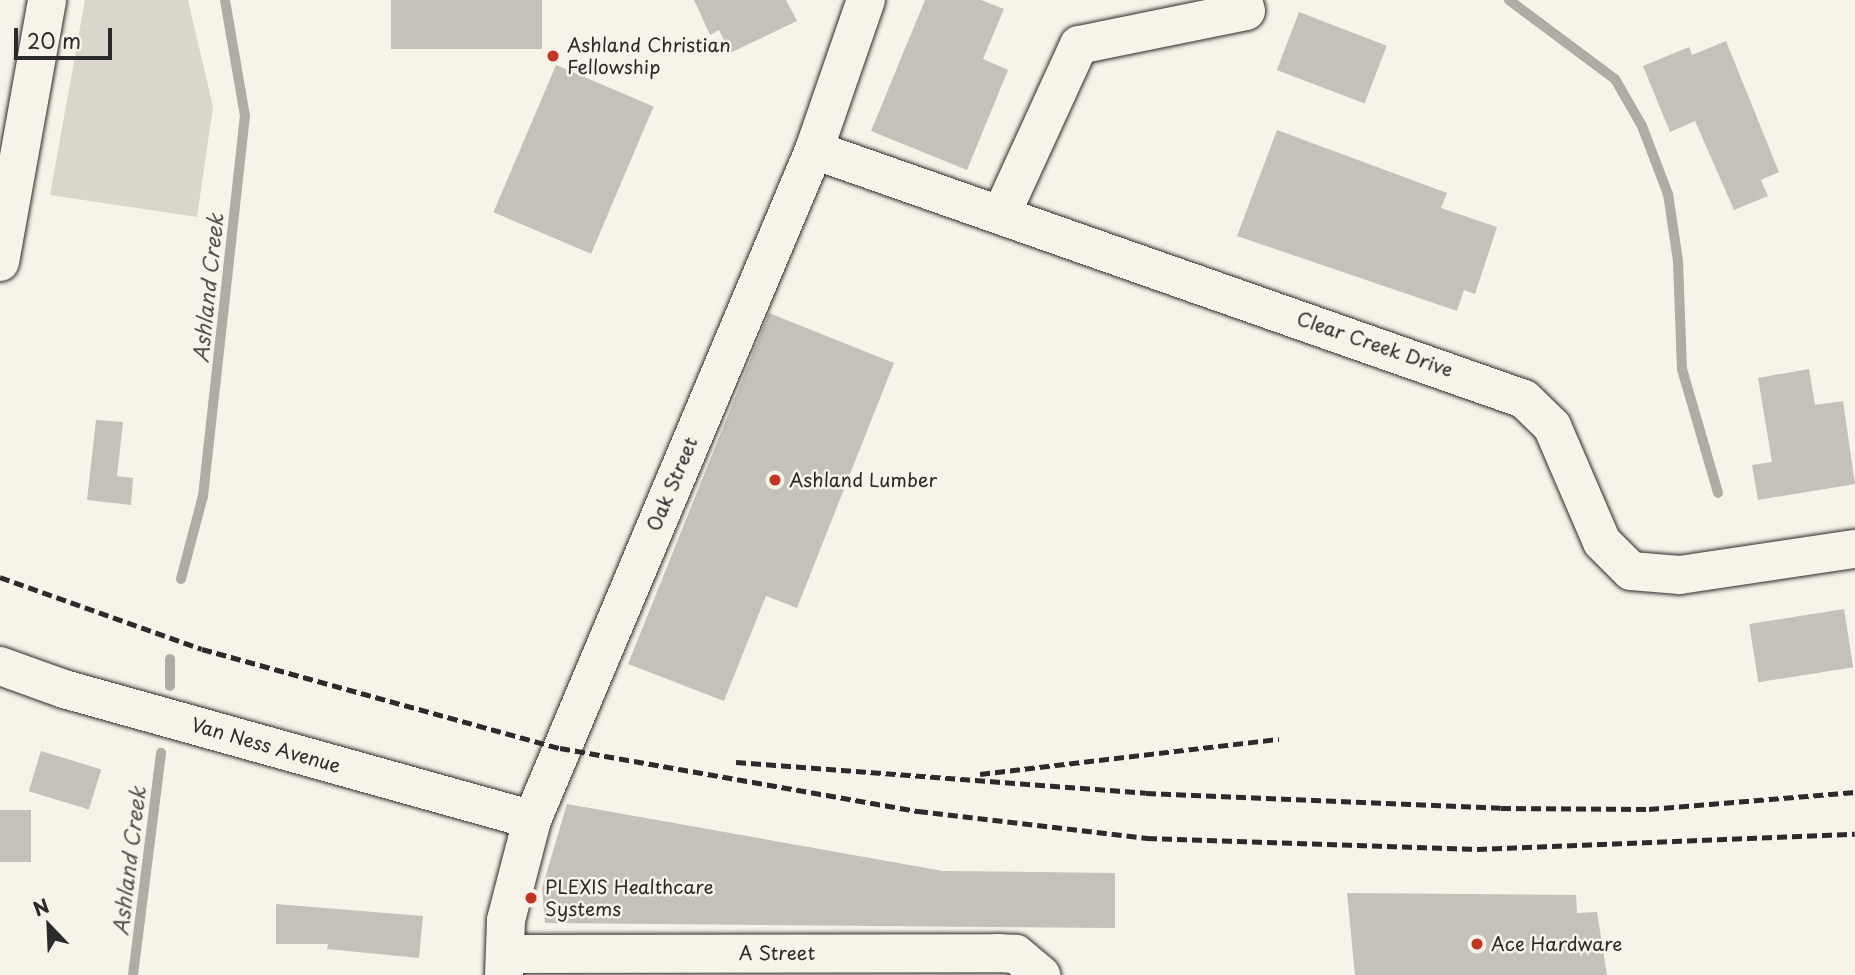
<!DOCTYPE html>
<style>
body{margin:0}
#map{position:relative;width:1855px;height:975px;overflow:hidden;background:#f7f3e8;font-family:"Playpen Sans",sans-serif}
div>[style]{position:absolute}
.green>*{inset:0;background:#dad6cc}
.stream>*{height:10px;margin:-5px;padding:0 5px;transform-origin:5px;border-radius:5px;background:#afaca4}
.building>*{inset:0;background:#c4c1b9;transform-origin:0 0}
.roads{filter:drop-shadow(0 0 2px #2b2b2b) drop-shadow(0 0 2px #2b2b2b)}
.minor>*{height:38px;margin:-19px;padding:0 19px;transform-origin:19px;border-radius:19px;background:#f7f3e8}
.rail>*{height:5px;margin-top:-2.5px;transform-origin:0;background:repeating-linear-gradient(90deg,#2b2b2b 0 10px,transparent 0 15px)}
.dots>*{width:19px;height:19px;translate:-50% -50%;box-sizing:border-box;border:4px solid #f7f3e8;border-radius:50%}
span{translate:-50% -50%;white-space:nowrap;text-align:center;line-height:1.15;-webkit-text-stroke:5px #f7f3e8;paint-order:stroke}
.poi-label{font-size:19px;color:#2b2b2b}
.left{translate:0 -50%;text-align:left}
.street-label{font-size:19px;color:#2b2b2b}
.water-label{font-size:21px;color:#53524f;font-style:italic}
.north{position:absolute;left:14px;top:891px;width:70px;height:70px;-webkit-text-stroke:5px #f7f3e8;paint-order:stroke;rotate:337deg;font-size:19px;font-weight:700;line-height:28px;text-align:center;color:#2b2b2b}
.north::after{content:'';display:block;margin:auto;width:24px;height:32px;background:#2b2b2b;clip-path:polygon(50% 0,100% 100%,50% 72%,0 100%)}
.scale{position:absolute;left:14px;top:28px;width:98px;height:32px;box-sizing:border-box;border:4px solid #2b2b2b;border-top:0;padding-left:9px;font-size:21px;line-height:24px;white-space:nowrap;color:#2b2b2b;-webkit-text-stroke:5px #f7f3e8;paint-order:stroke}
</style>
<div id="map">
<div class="green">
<i style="clip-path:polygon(85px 0,188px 0,213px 107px,197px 217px,50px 195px)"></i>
</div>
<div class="stream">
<i style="left:1509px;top:0;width:132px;rotate:36.7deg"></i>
<i style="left:1615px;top:79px;width:54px;rotate:60.1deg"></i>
<i style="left:1642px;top:126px;width:73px;rotate:69.1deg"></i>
<i style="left:1668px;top:194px;width:68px;rotate:81.5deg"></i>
<i style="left:1678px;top:261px;width:108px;rotate:87.9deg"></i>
<i style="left:1682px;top:369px;width:129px;rotate:73.8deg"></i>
<i style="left:181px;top:579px;width:86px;rotate:-75.2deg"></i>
<i style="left:203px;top:496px;width:382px;rotate:-83.7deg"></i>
<i style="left:245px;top:116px;width:118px;rotate:-99.8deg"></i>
<i style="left:170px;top:659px;width:27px;rotate:90deg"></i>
<i style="left:133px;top:975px;width:224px;rotate:-82.8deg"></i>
</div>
<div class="building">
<i style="left:391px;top:0;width:151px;height:49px"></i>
<i style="clip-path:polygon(694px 0,786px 0,797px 21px,730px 53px,719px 30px,710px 35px)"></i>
<i style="clip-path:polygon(925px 0,981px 0,1004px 9px,983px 59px,1008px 70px,967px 170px,871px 131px)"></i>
<i style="left:1299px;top:12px;width:94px;height:62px;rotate:21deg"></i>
<i style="clip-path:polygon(1726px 41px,1779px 172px,1761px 180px,1768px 196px,1734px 210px,1695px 121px,1670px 132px,1643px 66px,1689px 47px,1692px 55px)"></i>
<i style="left:556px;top:65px;width:106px;height:160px;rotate:23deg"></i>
<i style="clip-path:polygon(1277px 130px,1447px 193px,1441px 208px,1497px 227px,1475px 294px,1464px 290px,1457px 311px,1237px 236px)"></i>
<i style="clip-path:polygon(769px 313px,894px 363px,797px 608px,766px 596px,724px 701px,628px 664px)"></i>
<i style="clip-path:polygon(1809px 369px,1815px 405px,1843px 401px,1855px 484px,1758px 500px,1752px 465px,1772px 462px,1758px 378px)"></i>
<i style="clip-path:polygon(96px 420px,123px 422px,117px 476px,133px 478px,131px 505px,87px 500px)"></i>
<i style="left:1844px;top:609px;width:59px;height:96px;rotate:81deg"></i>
<i style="left:41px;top:751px;width:63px;height:42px;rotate:17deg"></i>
<i style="clip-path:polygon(567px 804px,943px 871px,1115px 873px,1115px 928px,545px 923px,542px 888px)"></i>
<i style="left:0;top:810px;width:31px;height:52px"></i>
<i style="clip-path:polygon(1347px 893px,1576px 895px,1577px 913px,1597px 912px,1607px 975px,1355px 975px)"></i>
<i style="clip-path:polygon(276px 904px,423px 916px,419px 958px,327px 949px,328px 944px,276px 944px)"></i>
</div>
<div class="roads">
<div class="minor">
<i style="left:814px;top:150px;width:752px;rotate:19.33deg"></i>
<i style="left:1524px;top:399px;width:39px;rotate:44deg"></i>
<i style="left:1552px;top:426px;width:126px;rotate:66.7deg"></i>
<i style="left:1602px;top:542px;width:41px;rotate:45deg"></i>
<i style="left:1631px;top:571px;width:49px;rotate:4.7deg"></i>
<i style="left:1680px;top:575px;width:177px;rotate:-8.5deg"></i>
<i style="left:1001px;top:215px;width:187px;rotate:-65.4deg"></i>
<i style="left:1079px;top:45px;width:170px;rotate:-11.5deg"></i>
<i style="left:1246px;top:11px;width:11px;rotate:-105deg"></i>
<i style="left:0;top:262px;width:266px;rotate:-79.8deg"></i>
<i style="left:0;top:666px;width:68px;rotate:19.8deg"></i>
<i style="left:64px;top:689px;width:486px;rotate:15.6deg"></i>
<i style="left:505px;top:954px;width:493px;rotate:-0.1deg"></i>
<i style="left:998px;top:953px;width:18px;rotate:3deg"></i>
<i style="left:1016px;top:954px;width:33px;rotate:40deg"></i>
<i style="left:504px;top:975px;width:55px;rotate:-87.9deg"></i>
<i style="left:506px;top:920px;width:103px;rotate:-75.4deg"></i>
<i style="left:532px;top:820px;width:727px;rotate:-67.17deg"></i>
<i style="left:814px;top:150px;width:159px;rotate:-70.9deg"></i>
</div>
</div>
<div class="rail">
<i style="left:0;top:577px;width:214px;rotate:19.6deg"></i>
<i style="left:202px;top:649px;width:371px;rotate:15.5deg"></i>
<i style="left:560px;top:748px;width:364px;rotate:10deg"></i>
<i style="left:918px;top:811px;width:231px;rotate:6.7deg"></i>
<i style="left:1147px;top:838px;width:330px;rotate:1.9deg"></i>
<i style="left:1477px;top:849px;width:378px;rotate:-2.3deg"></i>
<i style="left:736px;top:762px;width:411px;rotate:4.3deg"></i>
<i style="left:1146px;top:793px;width:355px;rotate:2.4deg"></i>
<i style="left:1501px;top:808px;width:148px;rotate:0.4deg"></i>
<i style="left:1649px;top:809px;width:207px;rotate:-4.7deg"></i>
<i style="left:980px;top:774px;width:301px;rotate:-6.7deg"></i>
</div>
<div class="dots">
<i style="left:553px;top:56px;background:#c8321e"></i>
<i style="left:775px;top:480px;background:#c8321e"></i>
<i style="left:531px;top:898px;background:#c8321e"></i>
<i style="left:1477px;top:944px;background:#c8321e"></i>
</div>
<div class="poi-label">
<span class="left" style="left:567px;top:56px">Ashland Christian<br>Fellowship</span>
<span class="left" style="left:789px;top:480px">Ashland Lumber</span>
<span class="left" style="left:545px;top:898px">PLEXIS Healthcare<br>Systems</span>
<span class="left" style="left:1491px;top:944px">Ace Hardware</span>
</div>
<div class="street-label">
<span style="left:1375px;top:344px;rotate:19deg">Clear Creek Drive</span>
<span style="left:672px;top:484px;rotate:-67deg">Oak Street</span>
<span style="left:266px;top:745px;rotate:16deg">Van Ness Avenue</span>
<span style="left:777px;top:953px">A Street</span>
</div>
<div class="water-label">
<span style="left:207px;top:288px;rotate:-84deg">Ashland Creek</span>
<span style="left:128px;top:861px;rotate:-83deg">Ashland Creek</span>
</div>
<div class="north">N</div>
<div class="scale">20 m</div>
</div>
